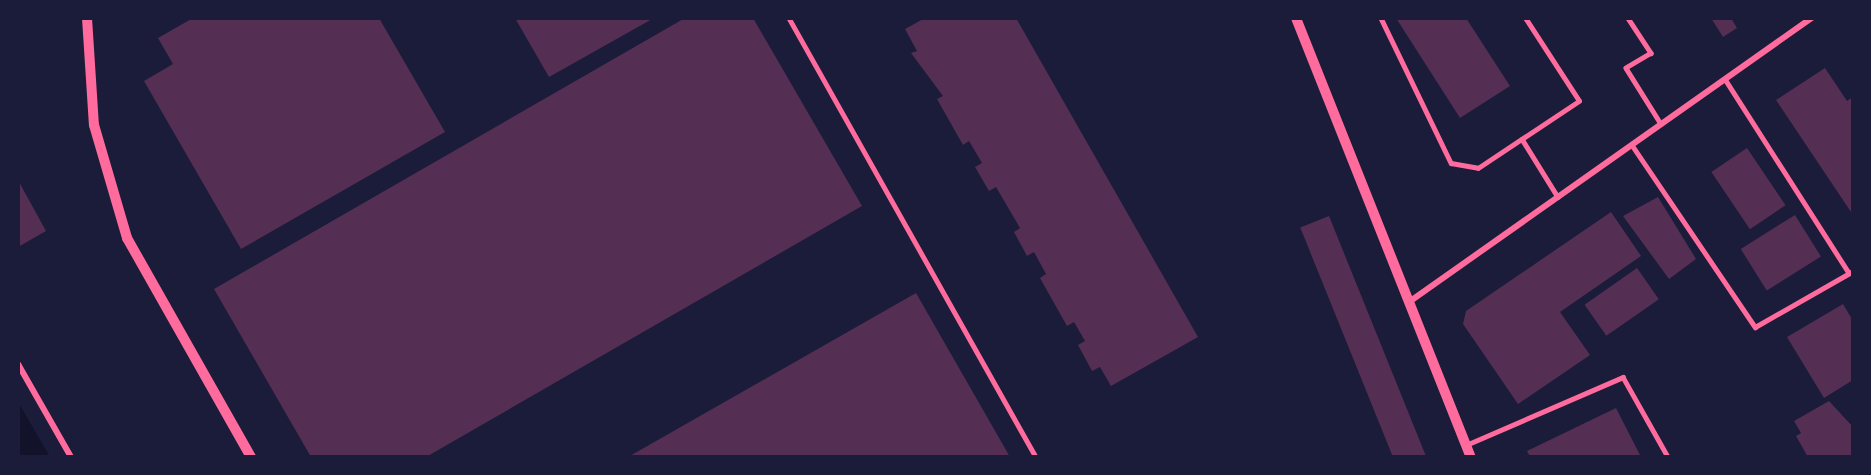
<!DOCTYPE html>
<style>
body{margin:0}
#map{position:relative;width:1871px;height:475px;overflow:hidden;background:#1b1b3a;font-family:Inter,sans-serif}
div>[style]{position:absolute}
.water>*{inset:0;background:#12122b}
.building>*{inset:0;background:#542f53;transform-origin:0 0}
.service>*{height:4.5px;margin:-2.25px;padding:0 2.25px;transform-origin:2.25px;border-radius:2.25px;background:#ff6b9d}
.minor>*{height:6px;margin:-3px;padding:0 3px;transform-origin:3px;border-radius:3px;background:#ff6b9d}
.tertiary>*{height:10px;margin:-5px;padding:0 5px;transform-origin:5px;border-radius:5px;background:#ff6b9d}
span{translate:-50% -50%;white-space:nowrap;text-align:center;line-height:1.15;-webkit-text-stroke:5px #1b1b3a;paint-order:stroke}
.frame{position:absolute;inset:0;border:20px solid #1b1b3a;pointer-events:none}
</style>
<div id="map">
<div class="water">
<i style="clip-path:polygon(18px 402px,50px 457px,18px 457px)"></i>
</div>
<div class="building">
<i style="clip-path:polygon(193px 18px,379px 18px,445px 132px,241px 249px,144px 81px,173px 64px,158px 38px)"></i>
<i style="clip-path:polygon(515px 18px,654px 18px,549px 77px)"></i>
<i style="clip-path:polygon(685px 18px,753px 18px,862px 206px,426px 457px,311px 457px,214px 289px)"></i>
<i style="clip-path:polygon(925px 18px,1016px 18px,1198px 337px,1111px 386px,1100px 367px,1092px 371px,1078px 345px,1085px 341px,1074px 322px,1067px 326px,1040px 278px,1046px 274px,1034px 252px,1027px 256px,1014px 232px,1020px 228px,996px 187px,989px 191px,975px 167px,982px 163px,969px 141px,963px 145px,937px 99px,943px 96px,911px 53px,917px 51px,905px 29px)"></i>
<i style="clip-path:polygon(1396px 18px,1466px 18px,1510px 86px,1460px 118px)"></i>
<i style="clip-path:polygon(1711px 18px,1731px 18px,1737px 28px,1723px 37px)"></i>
<i style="clip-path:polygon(1825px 68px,1847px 101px,1853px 97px,1853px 215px,1776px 100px)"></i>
<i style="left:1747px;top:148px;width:69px;height:43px;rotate:56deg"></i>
<i style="clip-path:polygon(18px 180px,46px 231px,18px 247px)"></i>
<i style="clip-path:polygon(1658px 197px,1696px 259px,1669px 279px,1623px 216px)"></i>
<i style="clip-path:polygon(1611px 212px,1641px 256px,1560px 312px,1590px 355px,1518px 404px,1463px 324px,1466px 311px)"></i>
<i style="left:1795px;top:215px;width:49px;height:64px;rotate:58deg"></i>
<i style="left:1329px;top:216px;width:259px;height:31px;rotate:68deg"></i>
<i style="left:1637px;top:268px;width:38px;height:64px;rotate:55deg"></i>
<i style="clip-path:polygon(916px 293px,1010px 457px,628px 457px)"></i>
<i style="clip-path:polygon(1843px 304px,1853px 321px,1853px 380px,1824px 398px,1787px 337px)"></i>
<i style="clip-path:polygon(1829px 401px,1853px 427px,1853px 457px,1808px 457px,1796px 436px,1801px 433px,1794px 421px)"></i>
<i style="clip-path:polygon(1616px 408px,1641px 457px,1530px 457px,1527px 451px)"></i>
</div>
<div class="service">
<i style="left:789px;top:18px;width:504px;rotate:60.64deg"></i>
<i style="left:1381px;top:18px;width:161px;rotate:64.2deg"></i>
<i style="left:1451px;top:163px;width:27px;rotate:10deg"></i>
<i style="left:1478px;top:168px;width:121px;rotate:-33.6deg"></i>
<i style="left:1579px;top:101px;width:99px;rotate:-123deg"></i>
<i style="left:1628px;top:18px;width:42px;rotate:56.7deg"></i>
<i style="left:1651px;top:53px;width:29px;rotate:149deg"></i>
<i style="left:1626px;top:68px;width:66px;rotate:58deg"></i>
<i style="left:1725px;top:79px;width:230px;rotate:57.4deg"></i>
<i style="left:1522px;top:139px;width:68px;rotate:58.2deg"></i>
<i style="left:1632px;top:145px;width:220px;rotate:55.9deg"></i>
<i style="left:1755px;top:327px;width:113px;rotate:-29.7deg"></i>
<i style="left:1466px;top:445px;width:171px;rotate:-23.4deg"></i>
<i style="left:1623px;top:377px;width:92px;rotate:60.6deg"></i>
</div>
<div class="minor">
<i style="left:1409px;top:302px;width:493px;rotate:-35.2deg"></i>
<i style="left:18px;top:364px;width:107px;rotate:60.3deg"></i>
</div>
<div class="tertiary">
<i style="left:87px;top:18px;width:107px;rotate:86.3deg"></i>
<i style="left:94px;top:125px;width:118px;rotate:73.7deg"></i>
<i style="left:127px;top:238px;width:252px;rotate:60.5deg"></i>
<i style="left:1296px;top:18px;width:473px;rotate:68.3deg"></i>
</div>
<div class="frame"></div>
</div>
